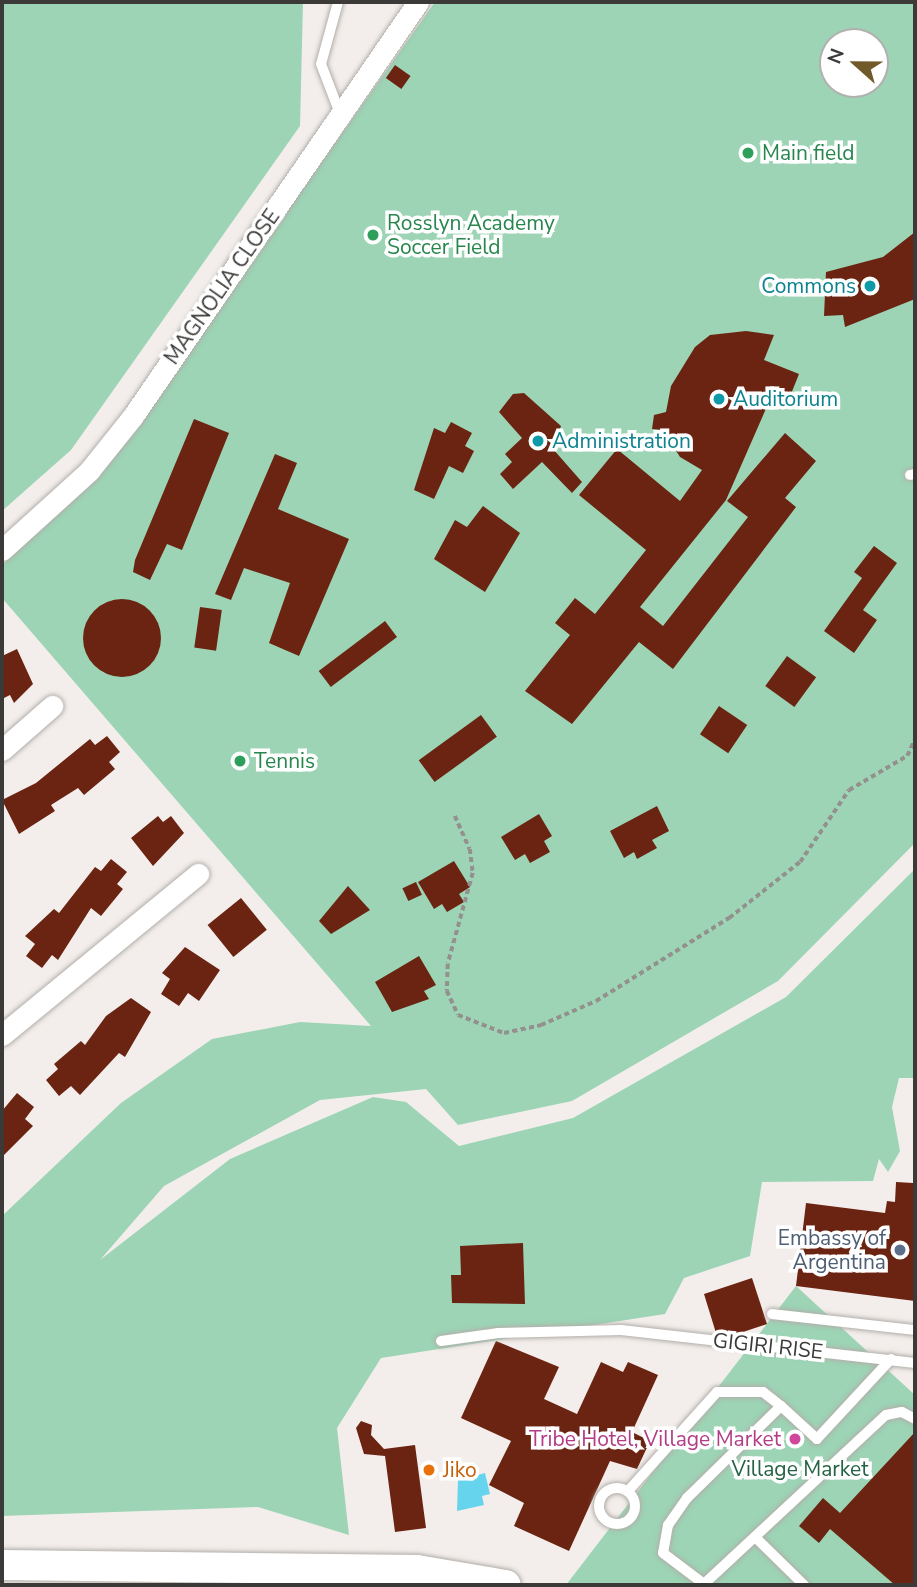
<!DOCTYPE html>
<style>
body{margin:0}
#map{position:relative;width:917px;height:1587px;overflow:hidden;background:#f3eeeb;font-family:"Nunito Sans",sans-serif}
div>[style]{position:absolute}
.green>*{inset:0;background:#9cd4b5}
.water>*{inset:0;background:#67d4ee}
.building>*{inset:0;background:#6b2411;transform-origin:0 0}
.round{border-radius:50%}
.path>*{height:3.5px;margin-top:-1.75px;transform-origin:0;background:repeating-linear-gradient(90deg,#93908e 0 5px,transparent 0 8.5px)}
.roads{filter:drop-shadow(0 0 2px #b2aeaa) drop-shadow(0 0 2px #b2aeaa)}
.lane>*{height:10px;margin:-5px;padding:0 5px;transform-origin:5px;border-radius:5px;background:#fff}
.lane>.ring{margin:-5px;padding:0;box-sizing:content-box;background:none;border:10px solid #fff;border-radius:50%}
.street>*{height:21px;margin:-10.5px;padding:0 10.5px;transform-origin:10.5px;border-radius:10.5px;background:#fff}
.secondary>*{height:30px;margin:-15px;padding:0 15px;transform-origin:15px;border-radius:15px;background:#fff}
.dots>*{width:19px;height:19px;translate:-50% -50%;box-sizing:border-box;border:4px solid #fff;border-radius:50%}
span{translate:-50% -50%;white-space:nowrap;text-align:center;line-height:1.15;-webkit-text-stroke:7px #fff;paint-order:stroke}
.leisure-label{font-size:21px;color:#27864d}
.left{translate:0 -50%;text-align:left}
.culture-label{font-size:21px;color:#0d838f}
.right{translate:-100% -50%;text-align:right}
.street-label{font-size:21px;color:#3b3a38}
.service-label{font-size:21px;color:#4e5e75}
.hotel-label{font-size:21px;color:#b23c85}
.park-label{font-size:21px;color:#236245}
.food-label{font-size:21px;color:#c56008}
.frame{position:absolute;inset:0;border:4px solid #3b3a38;pointer-events:none}
.north{position:absolute;left:819px;top:28px;width:70px;height:70px;box-sizing:border-box;background:#fff;border:2px solid #b1b0af;border-radius:50%;rotate:291deg;font-size:19px;font-weight:700;line-height:28px;text-align:center;color:#3b3a38}
.north::after{content:'';display:block;margin:auto;width:24px;height:32px;background:#715a2a;clip-path:polygon(50% 0,100% 100%,50% 72%,0 100%)}
</style>
<div id="map">
<div class="green">
<i style="clip-path:polygon(2px 2px,303px 2px,300px 126px,71px 450px,2px 511px)"></i>
<i style="clip-path:polygon(evenodd,435px 2px,915px 2px,915px 843px,778px 981px,572px 1101px,458px 1125px,426px 1089px,320px 1100px,164px 1186px,100px 1260px,230px 1159px,373px 1097px,406px 1102px,459px 1146px,573px 1118px,786px 997px,915px 869px,915px 1078px,899px 1078px,892px 1107px,900px 1151px,888px 1172px,879px 1159px,873px 1181px,762px 1182px,750px 1256px,684px 1278px,665px 1314px,381px 1358px,337px 1428px,349px 1535px,258px 1507px,2px 1516px,2px 1216px,121px 1103px,212px 1039px,300px 1022px,371px 1026px,2px 598px,2px 565px,100px 475px,435px 2px,833px 42px,875px 42px,875px 84px,833px 84px,833px 42px)"></i>
<i style="clip-path:polygon(796px 1286px,915px 1395px,915px 1585px,566px 1585px)"></i>
</div>
<div class="water">
<i style="clip-path:polygon(485px 1473px,490px 1494px,482px 1496px,484px 1505px,457px 1511px,458px 1480px)"></i>
</div>
<div class="building">
<i style="left:395px;top:65px;width:19px;height:16px;rotate:35deg"></i>
<i style="clip-path:polygon(915px 232px,915px 299px,845px 327px,843px 315px,824px 316px,826px 272px,883px 257px)"></i>
<i style="clip-path:polygon(746px 331px,774px 335px,764px 360px,799px 374px,791px 394px,775px 388px,726px 500px,640px 607px,663px 626px,748px 517px,727px 501px,785px 433px,816px 461px,785px 498px,796px 507px,673px 669px,639px 642px,572px 724px,525px 691px,570px 635px,555px 623px,575px 598px,595px 614px,646px 550px,579px 495px,617px 449px,680px 501px,702px 470px,680px 457px,663px 430px,652px 429px,654px 415px,666px 412px,671px 386px,695px 347px,710px 335px)"></i>
<i style="clip-path:polygon(524px 393px,561px 426px,553px 449px,582px 482px,572px 493px,542px 462px,513px 489px,500px 474px,512px 462px,505px 454px,522px 438px,499px 412px,513px 394px)"></i>
<i style="clip-path:polygon(194px 419px,229px 433px,182px 550px,167px 544px,150px 580px,133px 572px,135px 560px)"></i>
<i style="clip-path:polygon(451px 422px,472px 433px,465px 446px,474px 451px,463px 473px,449px 466px,434px 499px,414px 490px,434px 428px,445px 433px)"></i>
<i style="clip-path:polygon(275px 454px,297px 463px,278px 509px,349px 539px,299px 656px,269px 643px,290px 583px,244px 568px,231px 600px,215px 594px)"></i>
<i style="clip-path:polygon(483px 506px,520px 533px,485px 592px,434px 559px,455px 520px,467px 527px)"></i>
<i style="clip-path:polygon(874px 546px,897px 563px,863px 610px,877px 620px,854px 653px,824px 631px,862px 578px,854px 572px)"></i>
<i class="round" style="left:83px;top:599px;width:78px;height:78px"></i>
<i style="left:200px;top:607px;width:22px;height:41px;rotate:8deg"></i>
<i style="left:385px;top:621px;width:20px;height:83px;rotate:53deg"></i>
<i style="clip-path:polygon(17px 649px,33px 684px,14px 703px,10px 695px,2px 699px,2px 656px)"></i>
<i style="left:787px;top:656px;width:36px;height:37px;rotate:36deg"></i>
<i style="left:719px;top:706px;width:34px;height:34px;rotate:34deg"></i>
<i style="left:481px;top:715px;width:27px;height:77px;rotate:54deg"></i>
<i style="clip-path:polygon(107px 736px,120px 752px,109px 762px,115px 769px,84px 795px,78px 788px,51px 805px,55px 811px,19px 834px,2px 800px,36px 783px,90px 739px,95px 745px)"></i>
<i style="clip-path:polygon(657px 806px,669px 831px,652px 840px,657px 848px,637px 859px,634px 852px,624px 858px,610px 831px)"></i>
<i style="clip-path:polygon(539px 814px,552px 836px,544px 841px,550px 852px,530px 863px,525px 854px,515px 860px,501px 837px)"></i>
<i style="clip-path:polygon(158px 816px,163px 822px,171px 816px,184px 833px,153px 866px,131px 838px)"></i>
<i style="clip-path:polygon(111px 859px,127px 872px,117px 884px,123px 889px,101px 916px,91px 908px,58px 960px,52px 955px,42px 968px,26px 956px,35px 944px,25px 936px,54px 909px,59px 913px,95px 867px,101px 871px)"></i>
<i style="clip-path:polygon(454px 861px,470px 887px,459px 894px,464px 902px,447px 912px,442px 904px,434px 909px,418px 882px)"></i>
<i style="left:416px;top:882px;width:14px;height:15px;rotate:65deg"></i>
<i style="clip-path:polygon(348px 886px,370px 910px,331px 934px,319px 921px)"></i>
<i style="left:241px;top:898px;width:41px;height:43px;rotate:51deg"></i>
<i style="clip-path:polygon(185px 947px,220px 970px,199px 1001px,188px 993px,179px 1006px,161px 994px,170px 979px,162px 973px)"></i>
<i style="clip-path:polygon(419px 956px,436px 985px,424px 991px,429px 999px,392px 1012px,375px 982px)"></i>
<i style="clip-path:polygon(131px 998px,151px 1012px,125px 1057px,119px 1053px,80px 1095px,71px 1086px,59px 1096px,46px 1080px,58px 1069px,54px 1064px,81px 1041px,85px 1045px,106px 1016px)"></i>
<i style="clip-path:polygon(17px 1093px,34px 1107px,25px 1119px,33px 1126px,2px 1157px,2px 1111px)"></i>
<i style="clip-path:polygon(896px 1182px,913px 1183px,915px 1301px,796px 1286px,806px 1203px,885px 1213px,887px 1201px,895px 1202px)"></i>
<i style="clip-path:polygon(523px 1243px,525px 1304px,452px 1303px,451px 1275px,461px 1275px,460px 1246px)"></i>
<i style="clip-path:polygon(752px 1278px,767px 1324px,734px 1335px,716px 1333px,704px 1294px)"></i>
<i style="clip-path:polygon(496px 1341px,559px 1367px,544px 1399px,577px 1414px,601px 1362px,623px 1372px,628px 1362px,658px 1375px,632px 1432px,650px 1441px,637px 1469px,610px 1461px,569px 1551px,514px 1526px,524px 1503px,489px 1485px,511px 1441px,461px 1418px)"></i>
<i style="clip-path:polygon(361px 1421px,372px 1425px,371px 1435px,384px 1449px,415px 1445px,426px 1528px,395px 1532px,385px 1456px,364px 1454px,356px 1428px)"></i>
<i style="clip-path:polygon(915px 1432px,915px 1585px,895px 1585px,830px 1529px,819px 1543px,799px 1526px,823px 1498px,840px 1513px)"></i>
</div>
<div class="path">
<i style="left:913px;top:191px;width:2px"></i>
<i style="left:455px;top:816px;width:36px;rotate:66deg"></i>
<i style="left:470px;top:849px;width:24px;rotate:83deg"></i>
<i style="left:473px;top:873px;width:94px;rotate:105.4deg"></i>
<i style="left:448px;top:964px;width:27px;rotate:92deg"></i>
<i style="left:447px;top:991px;width:26px;rotate:65deg"></i>
<i style="left:458px;top:1015px;width:49px;rotate:21.4deg"></i>
<i style="left:504px;top:1033px;width:38px;rotate:-12deg"></i>
<i style="left:541px;top:1025px;width:60px;rotate:-23.6deg"></i>
<i style="left:596px;top:1001px;width:157px;rotate:-32deg"></i>
<i style="left:729px;top:918px;width:90px;rotate:-38.3deg"></i>
<i style="left:800px;top:862px;width:87px;rotate:-55.8deg"></i>
<i style="left:849px;top:790px;width:67px;rotate:-30.4deg"></i>
<i style="left:907px;top:756px;width:19px;rotate:-65deg"></i>
</div>
<div class="roads">
<div class="lane">
<i style="left:338px;top:2px;width:64px;rotate:105.3deg"></i>
<i style="left:321px;top:64px;width:56px;rotate:69deg"></i>
<i style="left:910px;top:475px;width:5px;rotate:-11deg"></i>
<i style="left:772px;top:1314px;width:144px;rotate:6.4deg"></i>
<i style="left:441px;top:1341px;width:58px;rotate:-8deg"></i>
<i style="left:498px;top:1333px;width:123px;rotate:-1.4deg"></i>
<i style="left:621px;top:1330px;width:296px;rotate:6.4deg"></i>
<i style="left:891px;top:1359px;width:109px;rotate:132.8deg"></i>
<i style="left:817px;top:1439px;width:49px;rotate:-137.5deg"></i>
<i style="left:781px;top:1406px;width:132px;rotate:135.6deg"></i>
<i style="left:687px;top:1498px;width:33px;rotate:125deg"></i>
<i style="left:668px;top:1525px;width:28px;rotate:100deg"></i>
<i style="left:663px;top:1553px;width:51px;rotate:37.1deg"></i>
<i style="left:704px;top:1584px;width:248px;rotate:-42.9deg"></i>
<i style="left:886px;top:1415px;width:16px;rotate:-11deg"></i>
<i style="left:902px;top:1412px;width:15px;rotate:28deg"></i>
<i class="ring" style="left:599px;top:1488px;width:26px;height:26px"></i>
<i style="left:628px;top:1491px;width:133px;rotate:-48deg"></i>
<i style="left:717px;top:1392px;width:46px"></i>
<i style="left:763px;top:1392px;width:23px;rotate:38deg"></i>
<i style="left:755px;top:1537px;width:69px;rotate:44.4deg"></i>
</div>
<div class="street">
<i style="left:2px;top:550px;width:118px;rotate:-42.2deg"></i>
<i style="left:89px;top:471px;width:70px;rotate:-51.3deg"></i>
<i style="left:133px;top:416px;width:503px;rotate:-55.46deg"></i>
<i style="left:2px;top:750px;width:67px;rotate:-41.3deg"></i>
<i style="left:2px;top:1035px;width:254px;rotate:-39.4deg"></i>
</div>
<div class="secondary">
<i style="left:2px;top:1565px;width:415px;rotate:0.7deg"></i>
<i style="left:417px;top:1570px;width:90px;rotate:9.6deg"></i>
</div>
</div>
<div class="dots">
<i style="left:748px;top:153px;background:#2e9e5b"></i>
<i style="left:373px;top:235px;background:#2e9e5b"></i>
<i style="left:870px;top:286px;background:#0f9aa8"></i>
<i style="left:719px;top:399px;background:#0f9aa8"></i>
<i style="left:538px;top:441px;background:#0f9aa8"></i>
<i style="left:240px;top:761px;background:#2e9e5b"></i>
<i style="left:900px;top:1250px;background:#5c6f8a"></i>
<i style="left:795px;top:1439px;background:#d1479c"></i>
<i style="left:429px;top:1470px;background:#e8710a"></i>
</div>
<div class="leisure-label">
<span class="left" style="left:762px;top:153px">Main field</span>
<span class="left" style="left:387px;top:235px">Rosslyn Academy<br>Soccer Field</span>
<span class="left" style="left:254px;top:761px">Tennis</span>
</div>
<div class="culture-label">
<span class="right" style="left:856px;top:286px">Commons</span>
<span class="left" style="left:733px;top:399px">Auditorium</span>
<span class="left" style="left:552px;top:441px">Administration</span>
</div>
<div class="street-label">
<span style="left:222px;top:287px;rotate:-55deg">MAGNOLIA CLOSE</span>
<span style="left:768px;top:1346px;rotate:6deg">GIGIRI RISE</span>
</div>
<div class="service-label">
<span class="right" style="left:886px;top:1250px">Embassy of<br>Argentina</span>
</div>
<div class="hotel-label">
<span class="right" style="left:781px;top:1439px">Tribe Hotel, Village Market</span>
</div>
<div class="park-label">
<span style="left:800px;top:1469px">Village Market</span>
</div>
<div class="food-label">
<span class="left" style="left:443px;top:1470px">Jiko</span>
</div>
<div class="frame"></div>
<div class="north">N</div>
</div>
